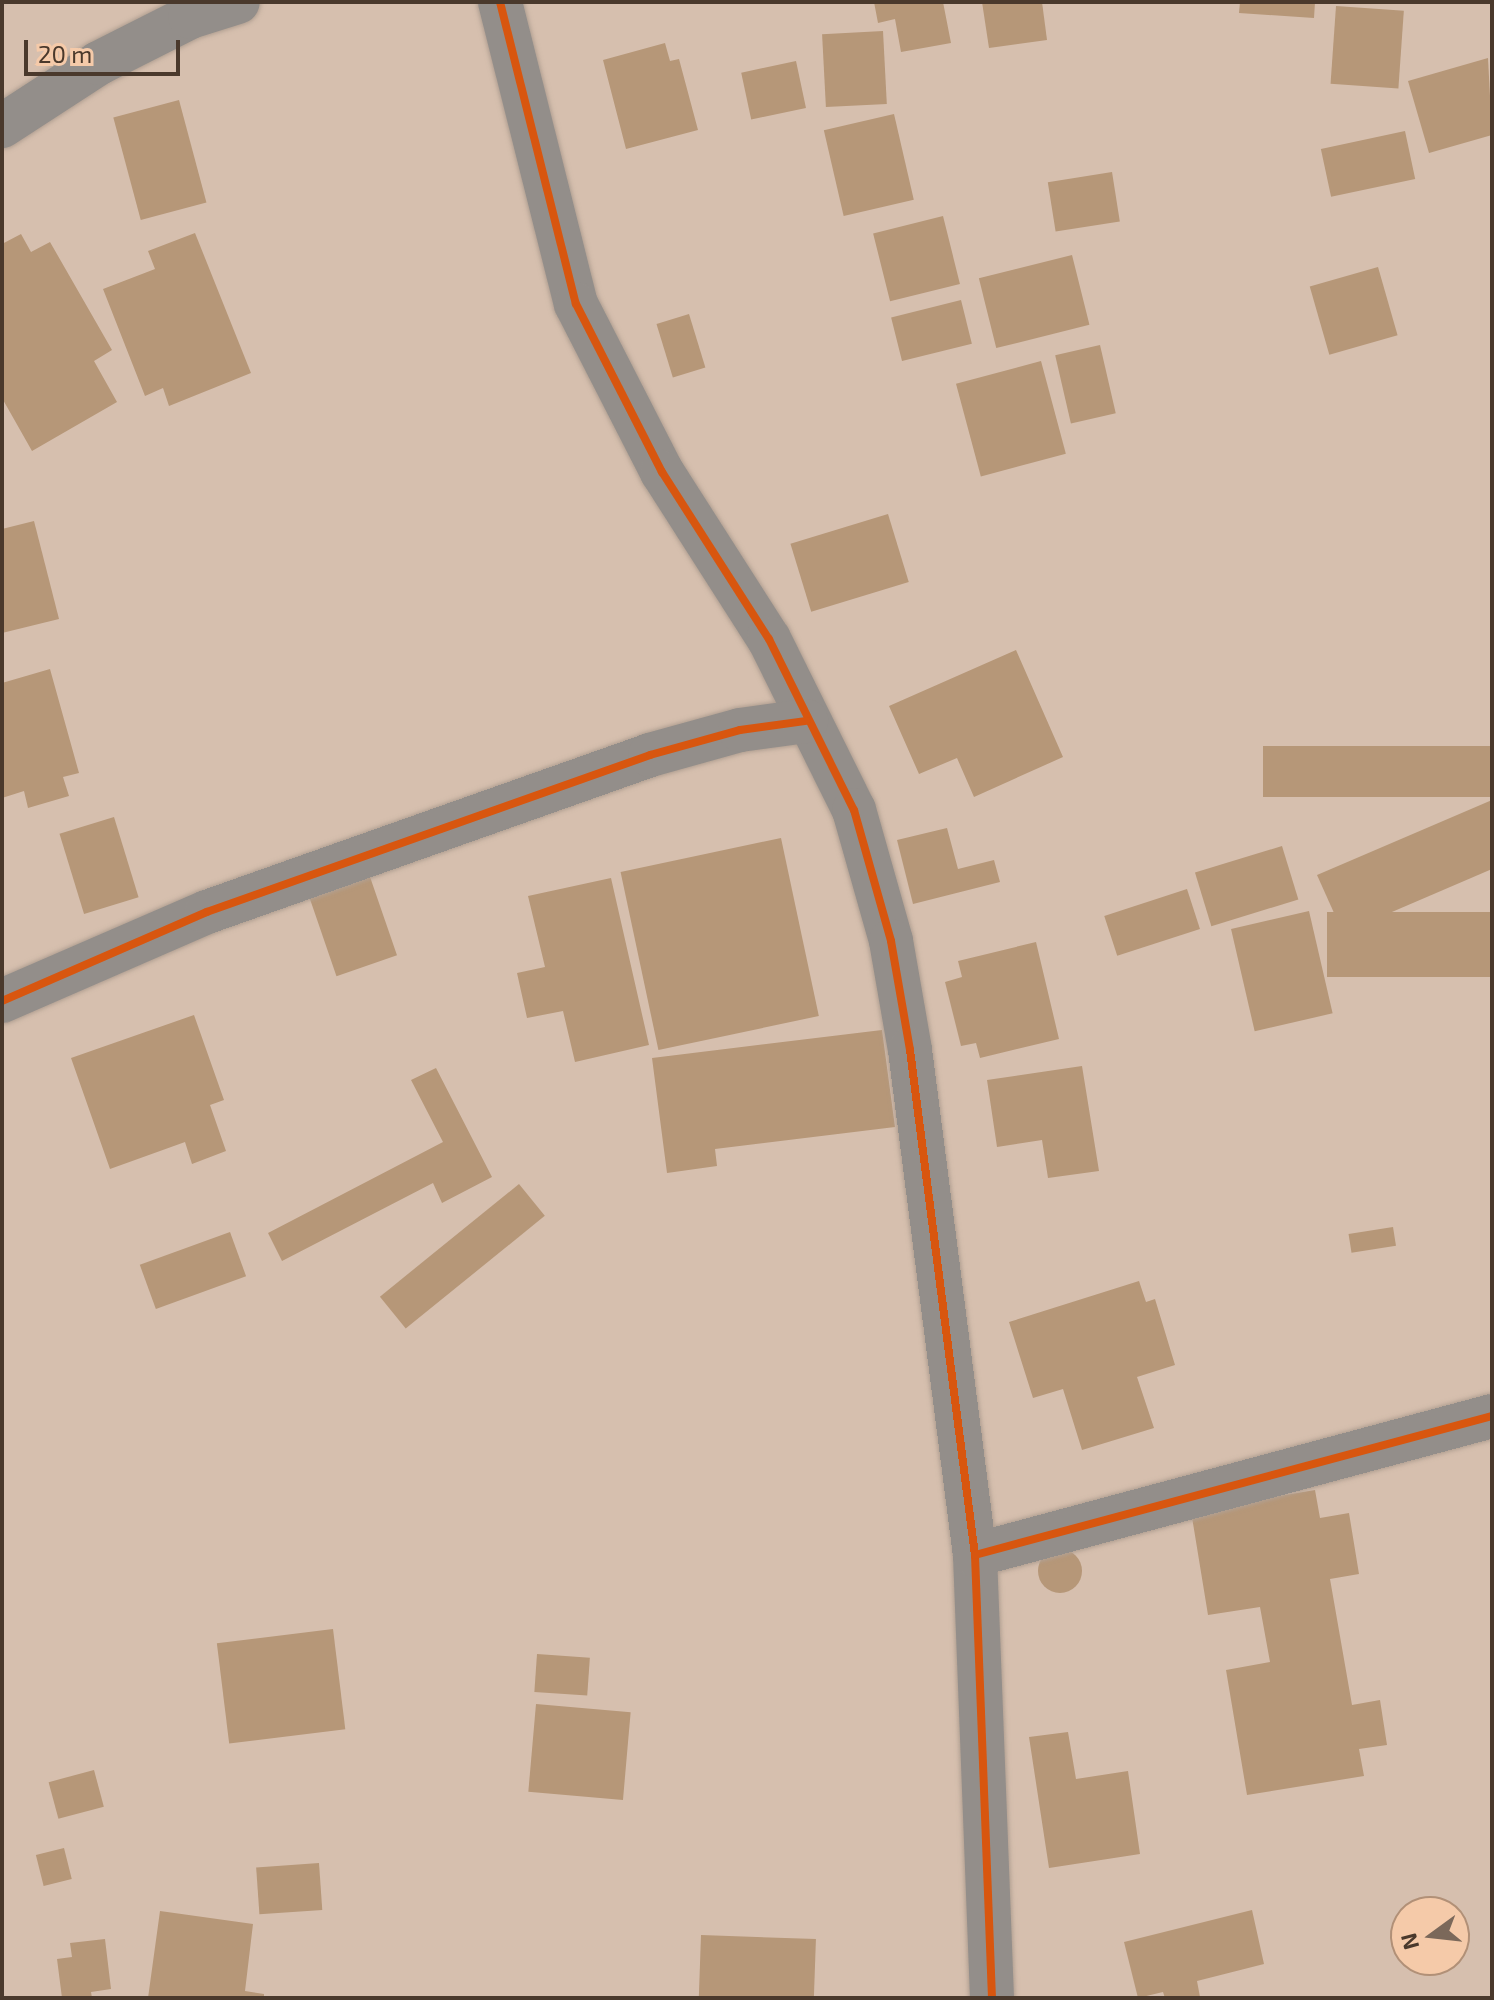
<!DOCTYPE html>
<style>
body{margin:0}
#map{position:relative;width:1494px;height:2000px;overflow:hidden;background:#d6bfae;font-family:"Exo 2",sans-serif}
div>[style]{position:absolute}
.building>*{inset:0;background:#b69778;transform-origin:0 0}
.round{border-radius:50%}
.roads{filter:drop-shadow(0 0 2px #b1a092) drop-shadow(0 0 2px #b1a092)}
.minor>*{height:44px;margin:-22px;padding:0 22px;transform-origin:22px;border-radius:22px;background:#938e8a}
.cycleway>*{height:8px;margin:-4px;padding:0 4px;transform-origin:4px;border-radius:4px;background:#d8560f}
span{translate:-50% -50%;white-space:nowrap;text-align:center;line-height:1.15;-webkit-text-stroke:6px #f5caa9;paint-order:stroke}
.frame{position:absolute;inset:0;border:4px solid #4a392c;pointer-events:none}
.north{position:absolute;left:1390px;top:1896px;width:80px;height:80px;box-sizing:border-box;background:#f5caa9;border:2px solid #b19077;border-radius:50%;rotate:255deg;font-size:22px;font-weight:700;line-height:32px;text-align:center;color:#4a392c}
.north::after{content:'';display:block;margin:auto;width:28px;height:36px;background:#7b685a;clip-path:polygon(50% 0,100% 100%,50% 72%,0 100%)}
.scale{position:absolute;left:24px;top:40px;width:156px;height:36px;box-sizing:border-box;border:4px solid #4a392c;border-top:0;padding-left:10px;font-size:24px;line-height:28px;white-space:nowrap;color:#4a392c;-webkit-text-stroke:6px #f5caa9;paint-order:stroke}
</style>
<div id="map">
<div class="building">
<i style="clip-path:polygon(874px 2px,943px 2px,951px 43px,901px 52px,895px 19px,878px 23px)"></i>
<i style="clip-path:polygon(982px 2px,1042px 2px,1047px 40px,989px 48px)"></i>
<i style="clip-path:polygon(1240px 2px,1315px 2px,1314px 18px,1239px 13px)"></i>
<i style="left:1336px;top:6px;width:68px;height:78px;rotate:4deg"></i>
<i style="left:883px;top:31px;width:73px;height:61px;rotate:87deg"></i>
<i style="clip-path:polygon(665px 43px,670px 61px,679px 59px,698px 130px,626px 149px,603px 60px)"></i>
<i style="clip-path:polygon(1488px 58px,1492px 135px,1429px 153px,1408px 81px)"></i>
<i style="left:796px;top:61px;width:48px;height:56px;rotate:78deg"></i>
<i style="left:179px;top:100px;width:106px;height:68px;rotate:75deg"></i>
<i style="left:894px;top:114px;width:88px;height:72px;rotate:77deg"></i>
<i style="left:1405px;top:131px;width:49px;height:86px;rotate:78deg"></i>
<i style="left:1112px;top:172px;width:50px;height:65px;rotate:81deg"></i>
<i style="left:943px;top:216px;width:70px;height:72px;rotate:76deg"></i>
<i style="clip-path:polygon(195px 233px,251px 373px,169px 406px,163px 388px,145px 396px,103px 289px,155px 269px,148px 251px)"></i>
<i style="clip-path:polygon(21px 234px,31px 252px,50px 242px,112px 350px,94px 361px,117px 402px,32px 451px,2px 398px,2px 244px)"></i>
<i style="left:1072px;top:255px;width:72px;height:96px;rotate:76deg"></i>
<i style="left:1378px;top:267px;width:71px;height:71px;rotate:74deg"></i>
<i style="left:961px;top:300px;width:45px;height:72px;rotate:76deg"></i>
<i style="left:689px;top:314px;width:56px;height:34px;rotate:73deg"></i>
<i style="left:1100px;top:345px;width:70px;height:46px;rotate:77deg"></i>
<i style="left:1041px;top:361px;width:96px;height:88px;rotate:75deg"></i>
<i style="left:888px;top:514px;width:71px;height:102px;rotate:73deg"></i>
<i style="clip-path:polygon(34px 521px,59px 619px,2px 633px,2px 529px)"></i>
<i style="clip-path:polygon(1016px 650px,1063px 757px,974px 797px,957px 758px,919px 774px,889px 706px)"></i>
<i style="clip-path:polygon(50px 669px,79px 773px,63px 777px,69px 796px,28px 808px,24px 791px,2px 798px,2px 683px)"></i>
<i style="left:1492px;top:746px;width:51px;height:229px;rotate:90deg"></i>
<i style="clip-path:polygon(1492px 800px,1492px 869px,1343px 933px,1317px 875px)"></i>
<i style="left:114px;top:817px;width:84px;height:57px;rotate:73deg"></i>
<i style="clip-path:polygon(947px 828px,958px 869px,994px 860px,1000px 882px,913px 904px,897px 840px)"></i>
<i style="left:781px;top:838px;width:182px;height:164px;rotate:78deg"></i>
<i style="left:1282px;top:846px;width:56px;height:91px;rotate:73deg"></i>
<i style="left:369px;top:874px;width:86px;height:64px;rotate:71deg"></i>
<i style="clip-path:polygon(611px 878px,649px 1045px,575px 1062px,563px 1011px,527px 1018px,517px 973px,545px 967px,528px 896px)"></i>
<i style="left:1187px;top:889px;width:42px;height:87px;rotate:72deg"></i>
<i style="left:1309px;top:911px;width:105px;height:80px;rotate:77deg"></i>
<i style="left:1492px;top:912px;width:65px;height:165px;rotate:90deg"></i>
<i style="clip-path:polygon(1036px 942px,1059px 1039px,980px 1058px,976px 1043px,961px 1046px,945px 982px,962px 977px,958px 961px)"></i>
<i style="clip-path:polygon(194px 1015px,224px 1100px,210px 1105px,226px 1151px,192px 1164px,185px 1142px,110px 1169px,71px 1058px)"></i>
<i style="clip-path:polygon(882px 1030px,895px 1127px,715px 1149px,717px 1166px,667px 1173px,652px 1058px)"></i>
<i style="clip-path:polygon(1082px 1066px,1099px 1171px,1048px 1178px,1042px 1140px,997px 1147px,987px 1080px)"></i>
<i style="clip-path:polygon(436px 1068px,492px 1177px,442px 1203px,433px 1183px,282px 1261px,268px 1233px,443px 1142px,411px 1080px)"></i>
<i style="left:519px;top:1184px;width:41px;height:179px;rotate:51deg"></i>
<i style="left:1393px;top:1227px;width:19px;height:45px;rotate:81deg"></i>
<i style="left:230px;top:1232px;width:47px;height:96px;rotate:70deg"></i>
<i style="clip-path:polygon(1139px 1281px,1146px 1302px,1155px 1299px,1175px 1365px,1137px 1377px,1154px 1428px,1082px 1450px,1063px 1389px,1033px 1398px,1009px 1322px)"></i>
<i style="clip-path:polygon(1315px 1490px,1320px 1518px,1349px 1513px,1359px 1574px,1330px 1579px,1352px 1705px,1380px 1700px,1387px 1745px,1359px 1749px,1364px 1776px,1247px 1795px,1226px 1670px,1270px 1662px,1260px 1607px,1208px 1615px,1191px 1511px)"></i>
<i class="round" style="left:1038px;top:1549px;width:44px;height:44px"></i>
<i style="left:333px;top:1629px;width:101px;height:117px;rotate:83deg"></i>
<i style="left:537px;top:1654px;width:53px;height:38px;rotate:4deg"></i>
<i style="left:536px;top:1704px;width:95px;height:88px;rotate:5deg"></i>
<i style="clip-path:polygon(1068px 1732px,1076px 1779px,1128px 1771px,1140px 1854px,1049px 1868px,1029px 1737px)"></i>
<i style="left:94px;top:1770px;width:38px;height:47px;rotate:75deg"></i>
<i style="left:64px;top:1848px;width:32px;height:29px;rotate:76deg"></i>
<i style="left:319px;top:1863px;width:47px;height:63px;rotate:86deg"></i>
<i style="clip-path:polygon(1252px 1910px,1264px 1964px,1197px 1981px,1200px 1997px,1165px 1998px,1163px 1992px,1138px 1998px,1124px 1942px)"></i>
<i style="clip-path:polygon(160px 1911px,253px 1924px,245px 1991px,264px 1994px,264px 1998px,148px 1998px)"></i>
<i style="left:701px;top:1935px;width:115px;height:63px;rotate:2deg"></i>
<i style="clip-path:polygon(105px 1939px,111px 1989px,91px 1992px,92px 1998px,62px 1998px,57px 1959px,72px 1957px,70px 1943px)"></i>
</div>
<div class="roads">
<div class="minor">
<i style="left:500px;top:2px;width:311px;rotate:75.9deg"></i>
<i style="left:576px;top:304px;width:189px;rotate:62.9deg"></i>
<i style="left:662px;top:472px;width:198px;rotate:57.4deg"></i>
<i style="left:769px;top:639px;width:191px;rotate:63.6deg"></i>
<i style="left:854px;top:810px;width:136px;rotate:74.2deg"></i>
<i style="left:891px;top:941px;width:111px;rotate:80.1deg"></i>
<i style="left:910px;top:1050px;width:509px;rotate:82.67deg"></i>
<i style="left:2px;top:126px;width:116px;rotate:-33deg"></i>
<i style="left:99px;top:63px;width:102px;rotate:-26.8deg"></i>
<i style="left:190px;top:17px;width:50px;rotate:-17.4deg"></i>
<i style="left:2px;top:1001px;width:223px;rotate:-23.5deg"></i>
<i style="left:207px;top:912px;width:470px;rotate:-19.5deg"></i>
<i style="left:650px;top:755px;width:93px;rotate:-15.5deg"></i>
<i style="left:740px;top:730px;width:67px;rotate:-7.8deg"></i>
<i style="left:992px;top:1998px;width:443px;rotate:-92.2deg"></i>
<i style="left:975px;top:1555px;width:535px;rotate:-15.05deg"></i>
</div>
</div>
<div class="cycleway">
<i style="left:500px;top:2px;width:311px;rotate:75.9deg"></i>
<i style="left:576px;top:304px;width:189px;rotate:62.9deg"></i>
<i style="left:662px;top:472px;width:198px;rotate:57.4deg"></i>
<i style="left:769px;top:639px;width:191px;rotate:63.6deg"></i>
<i style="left:854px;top:810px;width:136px;rotate:74.2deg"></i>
<i style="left:891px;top:941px;width:111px;rotate:80.1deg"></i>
<i style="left:910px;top:1050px;width:509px;rotate:82.67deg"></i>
<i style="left:2px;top:1001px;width:223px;rotate:-23.5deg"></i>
<i style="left:207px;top:912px;width:470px;rotate:-19.5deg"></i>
<i style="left:650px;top:755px;width:93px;rotate:-15.5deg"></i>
<i style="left:740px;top:730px;width:67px;rotate:-7.8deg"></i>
<i style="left:992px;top:1998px;width:443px;rotate:-92.2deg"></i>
<i style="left:975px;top:1555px;width:535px;rotate:-15.05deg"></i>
</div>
<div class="frame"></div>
<div class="north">N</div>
<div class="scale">20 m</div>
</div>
